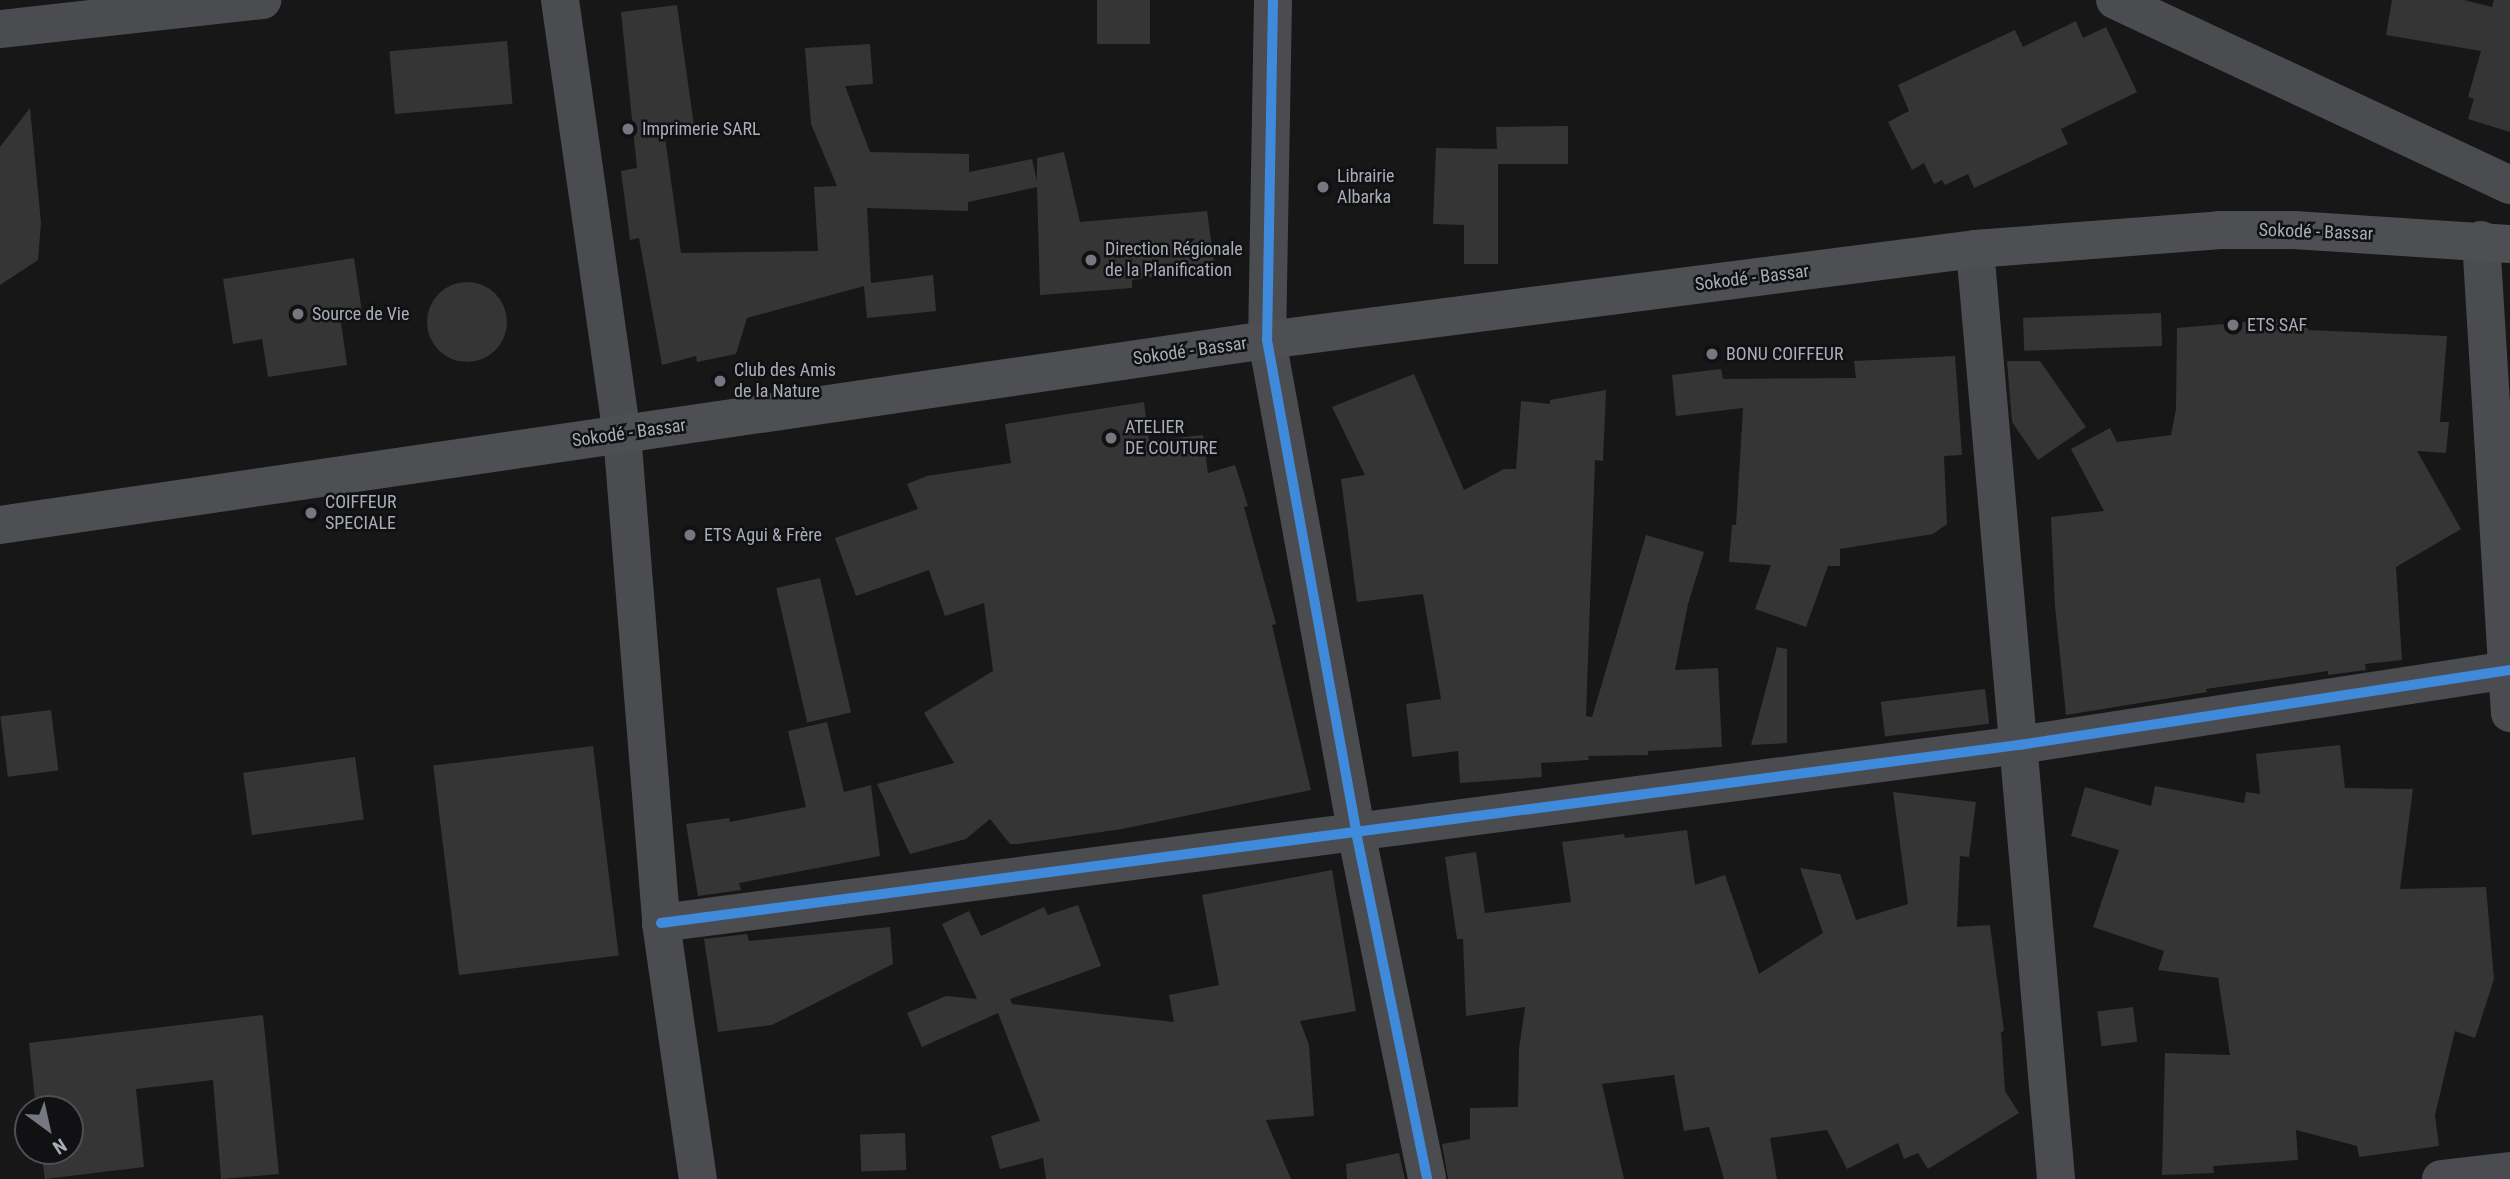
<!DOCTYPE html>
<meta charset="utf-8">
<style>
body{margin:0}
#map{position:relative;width:2510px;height:1179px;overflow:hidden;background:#171717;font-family:"Roboto Condensed",sans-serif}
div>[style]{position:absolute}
.building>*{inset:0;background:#353536;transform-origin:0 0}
.round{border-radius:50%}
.street>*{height:38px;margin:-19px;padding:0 19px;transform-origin:19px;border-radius:19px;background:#4b4c50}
.primary>*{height:38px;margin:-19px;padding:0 19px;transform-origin:19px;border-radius:19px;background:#4d4f52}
.cycleway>*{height:10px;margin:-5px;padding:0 5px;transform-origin:5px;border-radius:5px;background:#408adc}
.dots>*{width:19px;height:19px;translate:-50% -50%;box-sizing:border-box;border:4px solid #111113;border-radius:50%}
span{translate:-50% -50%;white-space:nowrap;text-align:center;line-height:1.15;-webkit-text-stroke:5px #111113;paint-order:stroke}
.poi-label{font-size:18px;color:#a8adb8}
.left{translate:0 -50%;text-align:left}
.street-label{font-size:18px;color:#a8adb8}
.north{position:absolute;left:14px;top:1095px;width:70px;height:70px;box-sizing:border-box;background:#111113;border:2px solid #4d4f55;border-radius:50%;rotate:147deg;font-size:19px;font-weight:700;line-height:28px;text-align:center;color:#a8adb8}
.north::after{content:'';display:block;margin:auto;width:24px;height:32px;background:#757880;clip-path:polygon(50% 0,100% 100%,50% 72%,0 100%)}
</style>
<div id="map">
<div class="building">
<i style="left:1097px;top:0;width:53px;height:44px"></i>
<i style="clip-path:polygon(2392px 0,2464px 0,2492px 7px,2494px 0,2510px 0,2510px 132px,2468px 119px,2474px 99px,2468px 97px,2481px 51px,2386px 35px)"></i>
<i style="clip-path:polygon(677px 5px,695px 133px,665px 137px,681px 253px,818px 251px,814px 187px,837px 186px,811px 124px,805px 48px,870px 44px,873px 84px,845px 86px,870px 152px,969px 154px,969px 172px,1032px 159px,1037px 181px,1037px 158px,1064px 152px,1080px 222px,1207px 211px,1215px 268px,1132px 280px,1132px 288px,1040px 295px,1037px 187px,968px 202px,968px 211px,867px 208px,871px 283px,933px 275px,936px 311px,867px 318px,864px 286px,747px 318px,736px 354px,697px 362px,696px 356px,662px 365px,639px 238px,630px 240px,621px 171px,637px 168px,621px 12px)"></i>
<i style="clip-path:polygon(2076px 21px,2083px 38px,2106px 27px,2137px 92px,2061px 129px,2068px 144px,1974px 188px,1968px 174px,1945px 185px,1942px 180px,1934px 184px,1924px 163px,1912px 170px,1888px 122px,1909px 111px,1898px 85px,2015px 30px,2023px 47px)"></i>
<i style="left:507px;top:41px;width:63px;height:118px;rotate:85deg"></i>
<i style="clip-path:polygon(30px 108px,41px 223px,38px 260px,0 285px,0 147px)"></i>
<i style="clip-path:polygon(1568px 126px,1568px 164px,1498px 164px,1498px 264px,1464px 264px,1464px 225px,1433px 224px,1436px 148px,1497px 149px,1496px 127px)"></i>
<i style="clip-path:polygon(354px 258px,363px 319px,341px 322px,347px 365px,268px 377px,262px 339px,233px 344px,223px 279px)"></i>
<i class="round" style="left:427px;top:282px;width:80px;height:80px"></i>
<i style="left:2161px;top:313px;width:33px;height:138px;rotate:88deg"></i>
<i style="clip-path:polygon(2306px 317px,2308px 330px,2447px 336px,2440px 422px,2449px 422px,2446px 453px,2417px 451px,2461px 529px,2396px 567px,2402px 660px,2365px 664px,2366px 670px,2328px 675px,2328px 671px,2206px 689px,2207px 692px,2066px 715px,2055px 606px,2051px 517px,2104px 511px,2071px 449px,2110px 428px,2117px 442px,2171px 435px,2176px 409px,2177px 328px)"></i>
<i style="clip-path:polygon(1955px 356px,1962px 455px,1944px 456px,1947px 524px,1933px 534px,1840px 549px,1840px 566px,1828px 566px,1806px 627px,1755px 609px,1771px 565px,1729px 562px,1732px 525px,1736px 525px,1743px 408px,1676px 416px,1672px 375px,1721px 369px,1723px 379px,1856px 378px,1854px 361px)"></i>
<i style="clip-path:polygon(2007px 361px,2040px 361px,2086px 427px,2038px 460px,2012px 422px)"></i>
<i style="clip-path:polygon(1414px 374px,1464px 490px,1504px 469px,1516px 469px,1521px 401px,1550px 404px,1550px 400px,1606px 390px,1603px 461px,1595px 460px,1586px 716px,1592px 717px,1646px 535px,1704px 552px,1688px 604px,1675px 670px,1718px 668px,1722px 747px,1648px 751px,1648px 755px,1588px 756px,1589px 760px,1541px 763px,1542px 777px,1460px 783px,1458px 751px,1412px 757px,1406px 704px,1441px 699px,1423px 594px,1357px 602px,1341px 479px,1365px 475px,1332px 407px)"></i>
<i style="clip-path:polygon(1144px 402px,1149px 441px,1203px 435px,1208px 473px,1235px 465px,1248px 506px,1244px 507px,1276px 624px,1272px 625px,1311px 790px,1122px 829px,1018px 844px,1010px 844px,990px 819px,966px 839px,910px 854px,877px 784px,954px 763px,924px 713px,993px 671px,984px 603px,945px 616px,929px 570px,856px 596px,835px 538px,918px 509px,907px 484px,927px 476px,1011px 463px,1005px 424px)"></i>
<i style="left:820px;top:578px;width:138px;height:45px;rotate:77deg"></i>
<i style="clip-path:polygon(1777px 647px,1787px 649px,1787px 743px,1751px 745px)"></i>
<i style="left:1985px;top:689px;width:35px;height:105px;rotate:83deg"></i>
<i style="left:51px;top:710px;width:61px;height:51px;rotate:83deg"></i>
<i style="clip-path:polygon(827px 722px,844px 792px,871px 785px,880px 856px,739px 883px,741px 890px,698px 896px,686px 824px,729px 818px,730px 822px,806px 807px,788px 731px)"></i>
<i style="clip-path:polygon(2340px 745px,2345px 788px,2413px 789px,2400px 889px,2486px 887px,2494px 979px,2475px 1038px,2455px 1031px,2435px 1115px,2439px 1146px,2359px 1157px,2357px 1146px,2296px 1130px,2298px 1160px,2213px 1166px,2214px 1173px,2162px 1175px,2165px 1053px,2230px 1055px,2218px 978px,2158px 970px,2164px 951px,2093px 927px,2119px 850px,2071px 836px,2085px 787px,2151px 806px,2155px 786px,2244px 803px,2246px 792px,2260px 794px,2256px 754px)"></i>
<i style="left:593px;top:746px;width:211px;height:161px;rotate:83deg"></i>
<i style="left:355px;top:757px;width:63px;height:113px;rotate:82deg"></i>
<i style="clip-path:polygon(1893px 792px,1976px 802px,1969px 857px,1960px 856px,1957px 927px,1990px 925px,2004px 1031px,2001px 1032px,2005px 1091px,2019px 1113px,1928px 1169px,1918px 1153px,1904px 1159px,1898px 1143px,1847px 1169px,1827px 1130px,1770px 1138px,1777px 1179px,1724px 1179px,1709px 1127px,1684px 1131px,1674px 1075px,1602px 1084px,1624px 1179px,1448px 1179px,1442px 1144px,1470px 1139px,1470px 1108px,1518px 1107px,1519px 1049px,1525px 1007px,1466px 1016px,1463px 939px,1457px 939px,1445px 857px,1476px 852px,1485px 913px,1571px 902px,1562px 842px,1624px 834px,1625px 838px,1687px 830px,1695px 885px,1725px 875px,1759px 974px,1823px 933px,1800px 868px,1840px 874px,1856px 920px,1908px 904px)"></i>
<i style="clip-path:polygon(1332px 870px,1356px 1011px,1300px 1021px,1309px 1045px,1314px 1116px,1266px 1120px,1291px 1179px,1046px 1179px,1043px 1158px,1000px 1169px,991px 1136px,1040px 1121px,998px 1013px,922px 1047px,907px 1013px,946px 996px,977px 999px,942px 924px,969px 911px,981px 936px,1044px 907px,1048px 915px,1078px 905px,1101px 966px,1010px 999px,1012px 1004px,1174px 1022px,1169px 995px,1219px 985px,1202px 895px)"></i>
<i style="clip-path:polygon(890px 927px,893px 964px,772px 1025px,718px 1032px,704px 939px,747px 934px,749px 941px)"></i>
<i style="left:2133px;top:1007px;width:35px;height:36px;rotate:83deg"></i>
<i style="clip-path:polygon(263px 1015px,279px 1174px,221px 1179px,213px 1080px,136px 1089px,144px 1167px,45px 1179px,41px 1151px,70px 1151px,70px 1109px,36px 1109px,29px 1043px)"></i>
<i style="left:905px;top:1133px;width:37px;height:45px;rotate:88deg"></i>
<i style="clip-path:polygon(1399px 1153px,1405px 1179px,1347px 1179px,1346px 1164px)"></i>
</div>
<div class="street">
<i style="left:560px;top:0;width:438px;rotate:81.9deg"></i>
<i style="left:622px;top:434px;width:491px;rotate:85.4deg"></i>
<i style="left:661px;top:923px;width:259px;rotate:81.8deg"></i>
<i style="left:1273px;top:0;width:340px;rotate:91deg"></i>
<i style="left:1267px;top:340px;width:500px;rotate:79.7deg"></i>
<i style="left:1356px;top:832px;width:354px;rotate:78.4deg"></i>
<i style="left:2115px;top:0;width:436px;rotate:25.1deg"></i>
<i style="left:0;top:29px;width:264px;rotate:-6.3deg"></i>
<i style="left:2481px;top:240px;width:474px;rotate:86.5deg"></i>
<i style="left:1975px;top:249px;width:934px;rotate:85.02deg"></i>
<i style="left:661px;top:923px;width:1370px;rotate:-7.47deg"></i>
<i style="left:2019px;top:745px;width:497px;rotate:-8.7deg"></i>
<i style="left:2441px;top:1179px;width:69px;rotate:-6.6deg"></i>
</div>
<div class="primary">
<i style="left:0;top:525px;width:1280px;rotate:-8.31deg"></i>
<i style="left:1267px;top:340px;width:714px;rotate:-7.32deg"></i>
<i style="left:1975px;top:249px;width:246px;rotate:-4.4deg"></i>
<i style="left:2220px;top:230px;width:74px"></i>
<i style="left:2294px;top:230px;width:216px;rotate:3.7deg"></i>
</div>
<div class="cycleway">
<i style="left:1273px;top:0;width:340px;rotate:91deg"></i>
<i style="left:1267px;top:340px;width:500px;rotate:79.7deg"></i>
<i style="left:1356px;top:832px;width:354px;rotate:78.4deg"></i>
<i style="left:661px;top:923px;width:1370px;rotate:-7.47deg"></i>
<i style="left:2019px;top:745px;width:497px;rotate:-8.7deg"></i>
</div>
<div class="dots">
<i style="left:628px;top:129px;background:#757880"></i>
<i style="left:1323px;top:187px;background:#757880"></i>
<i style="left:1091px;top:260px;background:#757880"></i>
<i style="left:298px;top:314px;background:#757880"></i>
<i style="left:2233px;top:325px;background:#757880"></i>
<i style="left:1712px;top:354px;background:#757880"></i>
<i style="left:720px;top:381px;background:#757880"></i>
<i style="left:1111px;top:438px;background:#757880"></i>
<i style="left:311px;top:513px;background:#757880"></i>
<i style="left:690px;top:535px;background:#757880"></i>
</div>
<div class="poi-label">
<span class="left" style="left:642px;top:129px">Imprimerie SARL</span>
<span class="left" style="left:1337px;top:187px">Librairie<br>Albarka</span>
<span class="left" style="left:1105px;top:260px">Direction Régionale<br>de la Planification</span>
<span class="left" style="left:312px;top:314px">Source de Vie</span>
<span class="left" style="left:2247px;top:325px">ETS SAF</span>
<span class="left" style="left:1726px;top:354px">BONU COIFFEUR</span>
<span class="left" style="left:734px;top:381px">Club des Amis<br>de la Nature</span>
<span class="left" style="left:1125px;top:438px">ATELIER<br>DE COUTURE</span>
<span class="left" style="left:325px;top:513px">COIFFEUR<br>SPECIALE</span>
<span class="left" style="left:704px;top:535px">ETS Agui &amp; Frère</span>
</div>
<div class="street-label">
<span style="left:2316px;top:232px;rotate:2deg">Sokodé - Bassar</span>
<span style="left:1752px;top:278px;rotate:-7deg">Sokodé - Bassar</span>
<span style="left:1190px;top:351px;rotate:-8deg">Sokodé - Bassar</span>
<span style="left:629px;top:433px;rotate:-8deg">Sokodé - Bassar</span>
</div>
<div class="north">N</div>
</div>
